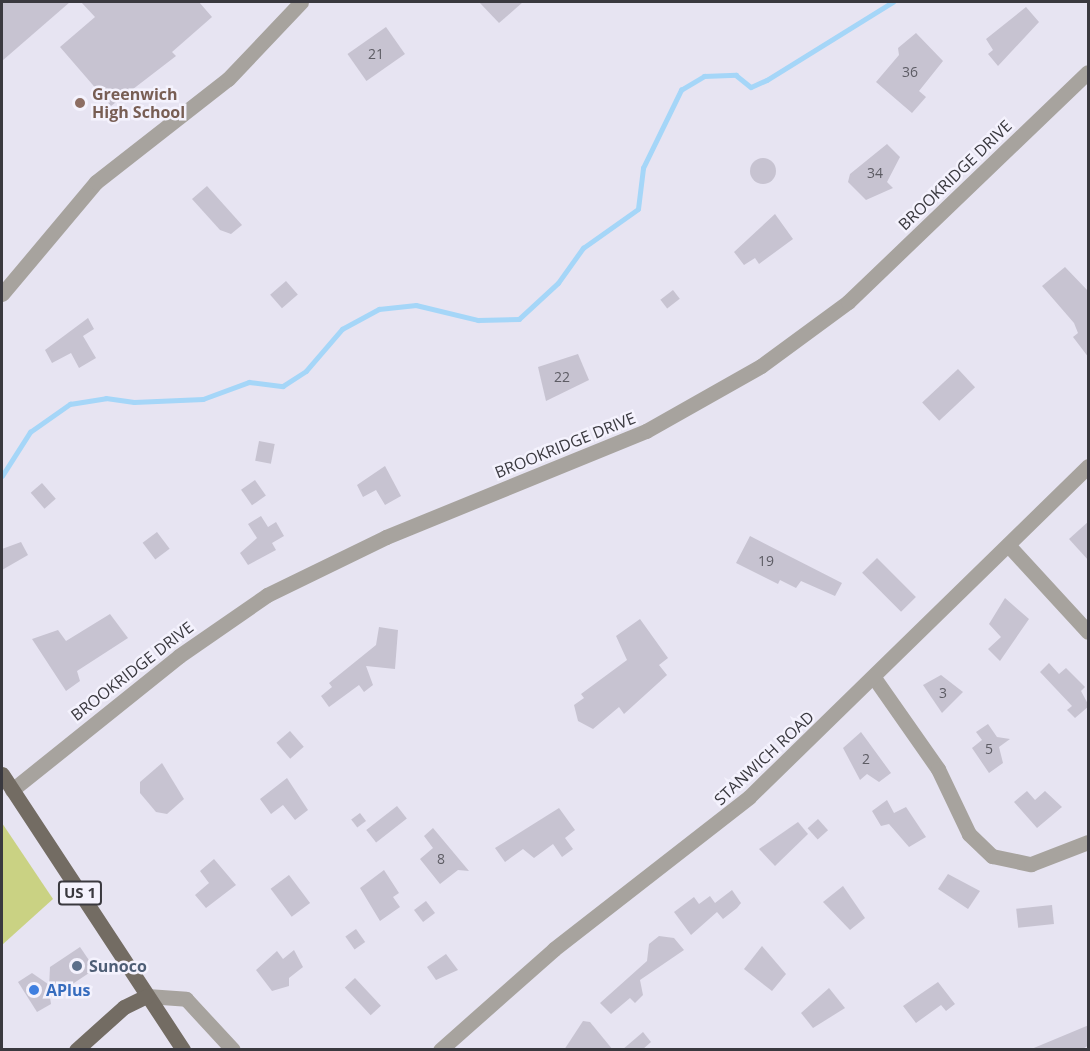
<!DOCTYPE html>
<style>
body{margin:0}
#map{position:relative;width:1090px;height:1051px;overflow:hidden;background:#e7e4f2;font-family:"Open Sans",sans-serif}
div>[style]{position:absolute}
.green>*{inset:0;background:#cad283}
.stream>*{height:4.5px;margin:-2.25px;padding:0 2.25px;transform-origin:2.25px;border-radius:2.25px;background:#a5d6f8}
.building>*{inset:0;background:#c7c3d1;transform-origin:0 0}
.round{border-radius:50%}
.minor>*{height:15px;margin:-7.5px;padding:0 7.5px;transform-origin:7.5px;border-radius:7.5px;background:#a7a39e}
.major>*{height:15px;margin:-7.5px;padding:0 7.5px;transform-origin:7.5px;border-radius:7.5px;background:#736c63}
.dots>*{width:16px;height:16px;translate:-50% -50%;box-sizing:border-box;border:3px solid #f4f2fd;border-radius:50%}
span{translate:-50% -50%;white-space:nowrap;text-align:center;line-height:1.15;-webkit-text-stroke:5px #f4f2fd;paint-order:stroke}
.number-label{font-size:14px;color:#5d5c64}
.number-label span{-webkit-text-stroke-width:0}
.shield-label span{padding:2px 4px;background:#f4f2fd;border:2px solid;border-radius:4px;-webkit-text-stroke-width:0}
.shield-label{font-size:15px;color:#3a393f;font-weight:700}
.education-label{font-size:16px;color:#785e54;font-weight:700}
.left{translate:0 -50%;text-align:left}
.street-label{font-size:16px;color:#3a393f}
.service-label{font-size:16px;color:#4e5e75;font-weight:700}
.shop-label{font-size:16px;color:#366cbe;font-weight:700}
.frame{position:absolute;inset:0;border:3px solid #3a393f;pointer-events:none}
</style>
<div id="map">
<div class="green">
<i style="clip-path:polygon(2px 823px,53px 899px,2px 945px)"></i>
</div>
<div class="stream">
<i style="left:2px;top:476px;width:52px;rotate:-57.5deg"></i>
<i style="left:30px;top:432px;width:49px;rotate:-35deg"></i>
<i style="left:70px;top:404px;width:36px;rotate:-9deg"></i>
<i style="left:106px;top:398px;width:28px;rotate:8deg"></i>
<i style="left:134px;top:402px;width:69px;rotate:-2.5deg"></i>
<i style="left:203px;top:399px;width:49px;rotate:-20.3deg"></i>
<i style="left:249px;top:382px;width:34px;rotate:7deg"></i>
<i style="left:283px;top:386px;width:27px;rotate:-33deg"></i>
<i style="left:306px;top:371px;width:55px;rotate:-49.4deg"></i>
<i style="left:342px;top:329px;width:42px;rotate:-28.4deg"></i>
<i style="left:379px;top:309px;width:37px;rotate:-6deg"></i>
<i style="left:416px;top:305px;width:64px;rotate:13.6deg"></i>
<i style="left:478px;top:320px;width:41px;rotate:-1.4deg"></i>
<i style="left:519px;top:319px;width:53px;rotate:-42.7deg"></i>
<i style="left:558px;top:283px;width:43px;rotate:-54.5deg"></i>
<i style="left:583px;top:248px;width:67px;rotate:-35.3deg"></i>
<i style="left:638px;top:209px;width:41px;rotate:-83deg"></i>
<i style="left:643px;top:168px;width:87px;rotate:-64deg"></i>
<i style="left:681px;top:90px;width:27px;rotate:-31deg"></i>
<i style="left:704px;top:76px;width:32px;rotate:-2deg"></i>
<i style="left:736px;top:75px;width:19px;rotate:39deg"></i>
<i style="left:751px;top:87px;width:17px;rotate:-24deg"></i>
<i style="left:767px;top:80px;width:148px;rotate:-31.8deg"></i>
</div>
<div class="building">
<i style="clip-path:polygon(2px 2px,70px 2px,2px 61px)"></i>
<i style="clip-path:polygon(81px 2px,199px 2px,212px 17px,172px 52px,176px 56px,111px 106px,60px 47px,95px 17px)"></i>
<i style="clip-path:polygon(479px 2px,523px 2px,499px 23px)"></i>
<i style="clip-path:polygon(1026px 7px,1039px 22px,998px 66px,988px 54px,993px 50px,986px 39px)"></i>
<i style="left:386px;top:27px;width:33px;height:47px;rotate:55deg"></i>
<i style="clip-path:polygon(916px 33px,943px 61px,919px 91px,926px 97px,912px 113px,876px 82px,899px 55px,898px 48px)"></i>
<i style="clip-path:polygon(887px 144px,900px 157px,887px 182px,893px 188px,866px 200px,848px 182px,850px 174px)"></i>
<i class="round" style="left:750px;top:158px;width:26px;height:26px"></i>
<i style="clip-path:polygon(207px 186px,242px 225px,231px 234px,220px 230px,192px 199px)"></i>
<i style="clip-path:polygon(775px 214px,793px 239px,759px 264px,755px 258px,744px 265px,734px 252px)"></i>
<i style="clip-path:polygon(1065px 267px,1089px 292px,1089px 358px,1073px 337px,1078px 333px,1074px 323px,1042px 286px)"></i>
<i style="left:286px;top:281px;width:18px;height:21px;rotate:49deg"></i>
<i style="left:673px;top:290px;width:11px;height:16px;rotate:52deg"></i>
<i style="clip-path:polygon(88px 318px,94px 329px,83px 336px,96px 358px,79px 368px,71px 353px,52px 363px,45px 350px)"></i>
<i style="clip-path:polygon(578px 354px,589px 380px,546px 401px,538px 367px)"></i>
<i style="left:958px;top:369px;width:25px;height:49px;rotate:47deg"></i>
<i style="left:259px;top:441px;width:16px;height:20px;rotate:11deg"></i>
<i style="clip-path:polygon(385px 466px,401px 496px,385px 505px,376px 490px,363px 497px,357px 485px)"></i>
<i style="left:255px;top:480px;width:19px;height:17px;rotate:55deg"></i>
<i style="left:42px;top:483px;width:21px;height:15px;rotate:49deg"></i>
<i style="clip-path:polygon(261px 516px,268px 527px,276px 522px,284px 536px,272px 543px,276px 550px,248px 565px,240px 553px,257px 538px,248px 524px)"></i>
<i style="clip-path:polygon(1089px 521px,1089px 561px,1069px 539px)"></i>
<i style="left:157px;top:532px;width:21px;height:18px;rotate:53deg"></i>
<i style="clip-path:polygon(750px 536px,842px 583px,835px 596px,801px 581px,796px 588px,780px 580px,778px 584px,736px 563px)"></i>
<i style="clip-path:polygon(21px 542px,28px 555px,2px 570px,2px 549px)"></i>
<i style="left:877px;top:558px;width:55px;height:21px;rotate:45deg"></i>
<i style="clip-path:polygon(1005px 598px,1029px 619px,1000px 661px,988px 649px,1001px 637px,989px 624px)"></i>
<i style="clip-path:polygon(110px 614px,128px 638px,77px 671px,80px 681px,66px 691px,32px 639px,58px 630px,66px 641px)"></i>
<i style="clip-path:polygon(640px 619px,668px 658px,659px 665px,667px 675px,624px 714px,619px 707px,593px 729px,578px 721px,574px 705px,584px 698px,581px 694px,627px 660px,616px 636px)"></i>
<i style="clip-path:polygon(379px 627px,398px 630px,395px 669px,366px 666px,373px 685px,364px 692px,359px 685px,329px 707px,321px 696px,332px 687px,329px 683px,376px 645px)"></i>
<i style="clip-path:polygon(1049px 663px,1059px 674px,1066px 668px,1085px 687px,1081px 691px,1089px 706px,1075px 718px,1067px 710px,1072px 706px,1040px 672px)"></i>
<i style="clip-path:polygon(941px 675px,963px 692px,942px 713px,923px 685px)"></i>
<i style="clip-path:polygon(988px 724px,997px 737px,1010px 739px,999px 747px,1003px 763px,989px 773px,972px 748px,982px 740px,976px 732px)"></i>
<i style="left:290px;top:731px;width:21px;height:18px;rotate:49deg"></i>
<i style="clip-path:polygon(861px 732px,891px 773px,879px 782px,867px 774px,860px 780px,843px 748px)"></i>
<i style="clip-path:polygon(162px 763px,184px 799px,167px 814px,156px 812px,140px 793px,140px 782px)"></i>
<i style="clip-path:polygon(287px 778px,308px 810px,295px 820px,283px 805px,271px 814px,260px 799px)"></i>
<i style="clip-path:polygon(1027px 791px,1035px 800px,1045px 791px,1062px 807px,1037px 828px,1014px 802px)"></i>
<i style="clip-path:polygon(887px 800px,894px 813px,906px 807px,926px 837px,909px 847px,889px 824px,881px 826px,872px 811px)"></i>
<i style="left:397px;top:806px;width:16px;height:39px;rotate:52deg"></i>
<i style="clip-path:polygon(559px 808px,575px 830px,565px 838px,573px 849px,562px 857px,553px 844px,534px 858px,523px 849px,505px 862px,495px 848px)"></i>
<i style="left:360px;top:813px;width:10px;height:11px;rotate:53deg"></i>
<i style="left:818px;top:819px;width:15px;height:14px;rotate:48deg"></i>
<i style="clip-path:polygon(798px 822px,808px 834px,775px 866px,759px 849px)"></i>
<i style="clip-path:polygon(433px 828px,469px 871px,458px 870px,440px 884px,420px 859px,433px 848px,424px 836px)"></i>
<i style="clip-path:polygon(214px 859px,236px 885px,206px 908px,195px 895px,209px 883px,200px 871px)"></i>
<i style="clip-path:polygon(384px 870px,399px 893px,393px 897px,400px 907px,380px 921px,360px 888px)"></i>
<i style="clip-path:polygon(948px 874px,980px 891px,968px 909px,938px 889px)"></i>
<i style="left:289px;top:875px;width:35px;height:23px;rotate:53deg"></i>
<i style="clip-path:polygon(843px 886px,865px 918px,850px 930px,823px 902px)"></i>
<i style="clip-path:polygon(732px 890px,741px 903px,737px 908px,723px 919px,717px 912px,691px 935px,674px 912px,694px 897px,699px 904px,710px 896px,715px 903px)"></i>
<i style="left:426px;top:901px;width:15px;height:15px;rotate:53deg"></i>
<i style="left:1052px;top:905px;width:19px;height:36px;rotate:84deg"></i>
<i style="left:356px;top:929px;width:16px;height:13px;rotate:55deg"></i>
<i style="clip-path:polygon(659px 936px,674px 938px,684px 950px,640px 980px,643px 995px,635px 1003px,630px 998px,611px 1014px,600px 1003px,647px 961px,649px 944px)"></i>
<i style="clip-path:polygon(762px 946px,786px 974px,772px 991px,744px 969px)"></i>
<i style="clip-path:polygon(80px 947px,95px 969px,65px 989px,49px 988px,50px 967px)"></i>
<i style="clip-path:polygon(294px 950px,303px 967px,289px 978px,289px 986px,272px 991px,256px 970px,277px 951px,283px 959px)"></i>
<i style="clip-path:polygon(446px 954px,458px 970px,436px 980px,427px 967px)"></i>
<i style="clip-path:polygon(32px 973px,48px 984px,51px 1004px,37px 1012px,18px 982px)"></i>
<i style="left:355px;top:978px;width:38px;height:14px;rotate:47deg"></i>
<i style="clip-path:polygon(938px 982px,955px 1004px,946px 1011px,941px 1005px,916px 1023px,903px 1006px)"></i>
<i style="clip-path:polygon(829px 988px,845px 1008px,813px 1028px,801px 1013px)"></i>
<i style="clip-path:polygon(583px 1021px,590px 1022px,613px 1050px,564px 1050px)"></i>
<i style="clip-path:polygon(1089px 1025px,1089px 1045px,1081px 1050px,1029px 1050px)"></i>
<i style="clip-path:polygon(643px 1032px,651px 1042px,642px 1050px,622px 1050px)"></i>
</div>
<div class="minor">
<i style="left:2px;top:294px;width:146px;rotate:-50deg"></i>
<i style="left:96px;top:182px;width:167px;rotate:-38deg"></i>
<i style="left:228px;top:79px;width:106px;rotate:-46.5deg"></i>
<i style="left:1008px;top:545px;width:118px;rotate:47.4deg"></i>
<i style="left:875px;top:679px;width:110px;rotate:55deg"></i>
<i style="left:938px;top:769px;width:72px;rotate:64.5deg"></i>
<i style="left:969px;top:834px;width:32px;rotate:44deg"></i>
<i style="left:992px;top:856px;width:40px;rotate:12deg"></i>
<i style="left:1031px;top:864px;width:61px;rotate:-21.1deg"></i>
<i style="left:12px;top:790px;width:214px;rotate:-38.7deg"></i>
<i style="left:179px;top:656px;width:107px;rotate:-34.7deg"></i>
<i style="left:267px;top:595px;width:132px;rotate:-26deg"></i>
<i style="left:386px;top:537px;width:281px;rotate:-22.2deg"></i>
<i style="left:646px;top:431px;width:132px;rotate:-29.5deg"></i>
<i style="left:761px;top:366px;width:108px;rotate:-36.3deg"></i>
<i style="left:848px;top:302px;width:332px;rotate:-43.8deg"></i>
<i style="left:147px;top:996px;width:39px;rotate:4deg"></i>
<i style="left:186px;top:999px;width:69px;rotate:47.3deg"></i>
<i style="left:440px;top:1050px;width:152px;rotate:-41.5deg"></i>
<i style="left:554px;top:949px;width:247px;rotate:-37.9deg"></i>
<i style="left:749px;top:797px;width:474px;rotate:-44.3deg"></i>
</div>
<div class="major">
<i style="left:2px;top:774px;width:330px;rotate:56.7deg"></i>
<i style="left:76px;top:1050px;width:64px;rotate:-41.9deg"></i>
<i style="left:124px;top:1007px;width:25px;rotate:-26deg"></i>
</div>
<div class="dots">
<i style="left:80px;top:103px;background:#8d6e63"></i>
<i style="left:77px;top:966px;background:#5c6f8a"></i>
<i style="left:34px;top:990px;background:#3f7fe0"></i>
</div>
<div class="number-label">
<span style="left:376px;top:54px">21</span>
<span style="left:910px;top:72px">36</span>
<span style="left:875px;top:173px">34</span>
<span style="left:562px;top:377px">22</span>
<span style="left:766px;top:561px">19</span>
<span style="left:943px;top:693px">3</span>
<span style="left:989px;top:749px">5</span>
<span style="left:866px;top:759px">2</span>
<span style="left:441px;top:859px">8</span>
</div>
<div class="shield-label">
<span style="left:80px;top:893px">US 1</span>
</div>
<div class="education-label">
<span class="left" style="left:92px;top:103px">Greenwich<br>High School</span>
</div>
<div class="street-label">
<span style="left:955px;top:175px;rotate:-44deg">BROOKRIDGE DRIVE</span>
<span style="left:565px;top:445px;rotate:-22deg">BROOKRIDGE DRIVE</span>
<span style="left:132px;top:671px;rotate:-38deg">BROOKRIDGE DRIVE</span>
<span style="left:764px;top:758px;rotate:-43deg">STANWICH ROAD</span>
</div>
<div class="service-label">
<span class="left" style="left:89px;top:966px">Sunoco</span>
</div>
<div class="shop-label">
<span class="left" style="left:46px;top:990px">APlus</span>
</div>
<div class="frame"></div>
</div>
